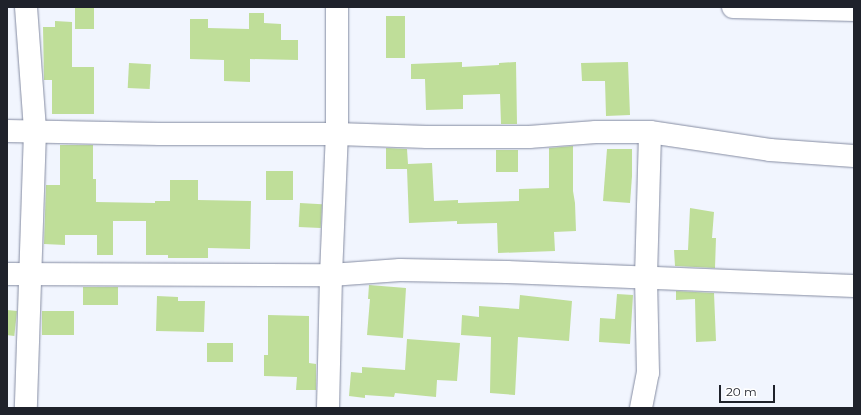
<!DOCTYPE html>
<style>
body{margin:0}
#map{position:relative;width:861px;height:415px;overflow:hidden;background:#f1f5fe;font-family:Montserrat,sans-serif}
div>[style]{position:absolute}
.building>*{inset:0;background:#bfde99;transform-origin:0 0}
.roads{filter:drop-shadow(0 0 1px #858ca2) drop-shadow(0 0 1px #858ca2)}
.minor>*{height:22px;margin:-11px;padding:0 11px;transform-origin:11px;border-radius:11px;background:#fff}
span{translate:-50% -50%;white-space:nowrap;text-align:center;line-height:1.15;-webkit-text-stroke:3.5px #fff;paint-order:stroke}
.frame{position:absolute;inset:0;border:8px solid #1f222b;pointer-events:none}
.scale{position:absolute;left:719px;top:385px;width:56px;height:18px;box-sizing:border-box;border:2px solid #1f222b;border-top:0;padding-left:5px;font-size:12px;line-height:14px;white-space:nowrap;color:#1f222b;-webkit-text-stroke:3px #fff;paint-order:stroke}
</style>
<div id="map">
<div class="building">
<i style="left:75px;top:7px;width:19px;height:22px"></i>
<i style="clip-path:polygon(249px 13px,264px 13px,264px 23px,281px 24px,281px 40px,298px 40px,298px 60px,250px 59px,250px 82px,224px 81px,224px 60px,190px 59px,190px 19px,208px 19px,208px 28px,249px 29px)"></i>
<i style="left:386px;top:16px;width:19px;height:42px"></i>
<i style="clip-path:polygon(55px 21px,72px 22px,72px 67px,94px 67px,94px 114px,52px 114px,52px 80px,44px 80px,43px 27px,55px 27px)"></i>
<i style="clip-path:polygon(462px 62px,462px 67px,499px 65px,499px 63px,516px 62px,517px 124px,501px 124px,500px 94px,463px 95px,463px 109px,426px 110px,425px 79px,411px 79px,411px 64px)"></i>
<i style="clip-path:polygon(628px 62px,630px 115px,606px 116px,605px 81px,582px 81px,581px 63px)"></i>
<i style="left:129px;top:63px;width:22px;height:25px;rotate:3deg"></i>
<i style="clip-path:polygon(60px 145px,93px 145px,93px 179px,96px 179px,96px 202px,155px 203px,155px 201px,170px 201px,170px 180px,198px 180px,198px 200px,251px 201px,250px 249px,208px 248px,208px 258px,168px 258px,168px 255px,146px 255px,146px 221px,113px 221px,113px 255px,97px 255px,97px 235px,65px 235px,65px 245px,44px 244px,46px 185px,60px 185px)"></i>
<i style="clip-path:polygon(573px 146px,573px 191px,575px 203px,576px 231px,554px 232px,555px 251px,498px 253px,497px 223px,457px 224px,457px 221px,409px 223px,407px 169px,386px 169px,386px 148px,407px 149px,408px 164px,432px 163px,434px 201px,458px 200px,458px 203px,519px 201px,519px 189px,549px 188px,549px 148px)"></i>
<i style="clip-path:polygon(607px 149px,632px 149px,632px 176px,630px 203px,603px 201px)"></i>
<i style="left:496px;top:150px;width:22px;height:22px"></i>
<i style="left:266px;top:171px;width:27px;height:29px"></i>
<i style="left:300px;top:203px;width:22px;height:24px;rotate:3deg"></i>
<i style="clip-path:polygon(690px 208px,714px 212px,712px 238px,716px 238px,715px 268px,675px 266px,674px 250px,688px 250px)"></i>
<i style="clip-path:polygon(369px 285px,406px 288px,403px 338px,367px 335px,370px 299px,368px 299px)"></i>
<i style="left:83px;top:287px;width:35px;height:18px"></i>
<i style="clip-path:polygon(676px 291px,714px 293px,716px 341px,696px 342px,695px 299px,676px 300px)"></i>
<i style="clip-path:polygon(617px 294px,633px 295px,630px 344px,599px 342px,600px 318px,615px 319px)"></i>
<i style="clip-path:polygon(520px 295px,572px 301px,569px 341px,518px 337px,515px 395px,490px 393px,491px 337px,461px 335px,462px 315px,479px 317px,479px 306px,519px 309px)"></i>
<i style="clip-path:polygon(157px 296px,178px 297px,178px 301px,205px 301px,204px 332px,156px 331px)"></i>
<i style="left:7px;top:310px;width:10px;height:25px;rotate:6deg"></i>
<i style="left:42px;top:311px;width:32px;height:24px"></i>
<i style="clip-path:polygon(268px 315px,309px 316px,309px 363px,316px 364px,316px 390px,296px 390px,297px 377px,264px 376px,264px 355px,268px 355px)"></i>
<i style="clip-path:polygon(407px 339px,460px 343px,457px 381px,437px 380px,436px 397px,395px 393px,394px 397px,365px 395px,365px 398px,349px 396px,351px 372px,362px 373px,362px 367px,405px 370px)"></i>
<i style="left:207px;top:343px;width:26px;height:19px"></i>
</div>
<div class="roads">
<div class="minor">
<i style="left:26px;top:7px;width:124px;rotate:85.8deg"></i>
<i style="left:35px;top:131px;width:277px;rotate:91.9deg"></i>
<i style="left:733px;top:7px;width:121px;rotate:1.4deg"></i>
<i style="left:7px;top:131px;width:153px;rotate:1.1deg"></i>
<i style="left:160px;top:134px;width:177px"></i>
<i style="left:337px;top:134px;width:90px;rotate:1.9deg"></i>
<i style="left:427px;top:137px;width:102px"></i>
<i style="left:529px;top:137px;width:67px;rotate:-4.3deg"></i>
<i style="left:596px;top:132px;width:54px"></i>
<i style="left:650px;top:132px;width:121px;rotate:8.5deg"></i>
<i style="left:770px;top:150px;width:84px;rotate:4.1deg"></i>
<i style="left:7px;top:274px;width:324px;rotate:0.2deg"></i>
<i style="left:331px;top:275px;width:69px;rotate:-4.1deg"></i>
<i style="left:400px;top:270px;width:107px;rotate:1.1deg"></i>
<i style="left:507px;top:272px;width:347px;rotate:2.3deg"></i>
<i style="left:328px;top:408px;width:133px;rotate:-88.7deg"></i>
<i style="left:331px;top:275px;width:141px;rotate:-87.6deg"></i>
<i style="left:337px;top:134px;width:127px;rotate:-90deg"></i>
<i style="left:641px;top:408px;width:36px;rotate:-79deg"></i>
<i style="left:648px;top:373px;width:96px;rotate:-91.2deg"></i>
<i style="left:646px;top:277px;width:145px;rotate:-88.4deg"></i>
</div>
</div>
<div class="frame"></div>
<div class="scale">20 m</div>
</div>
